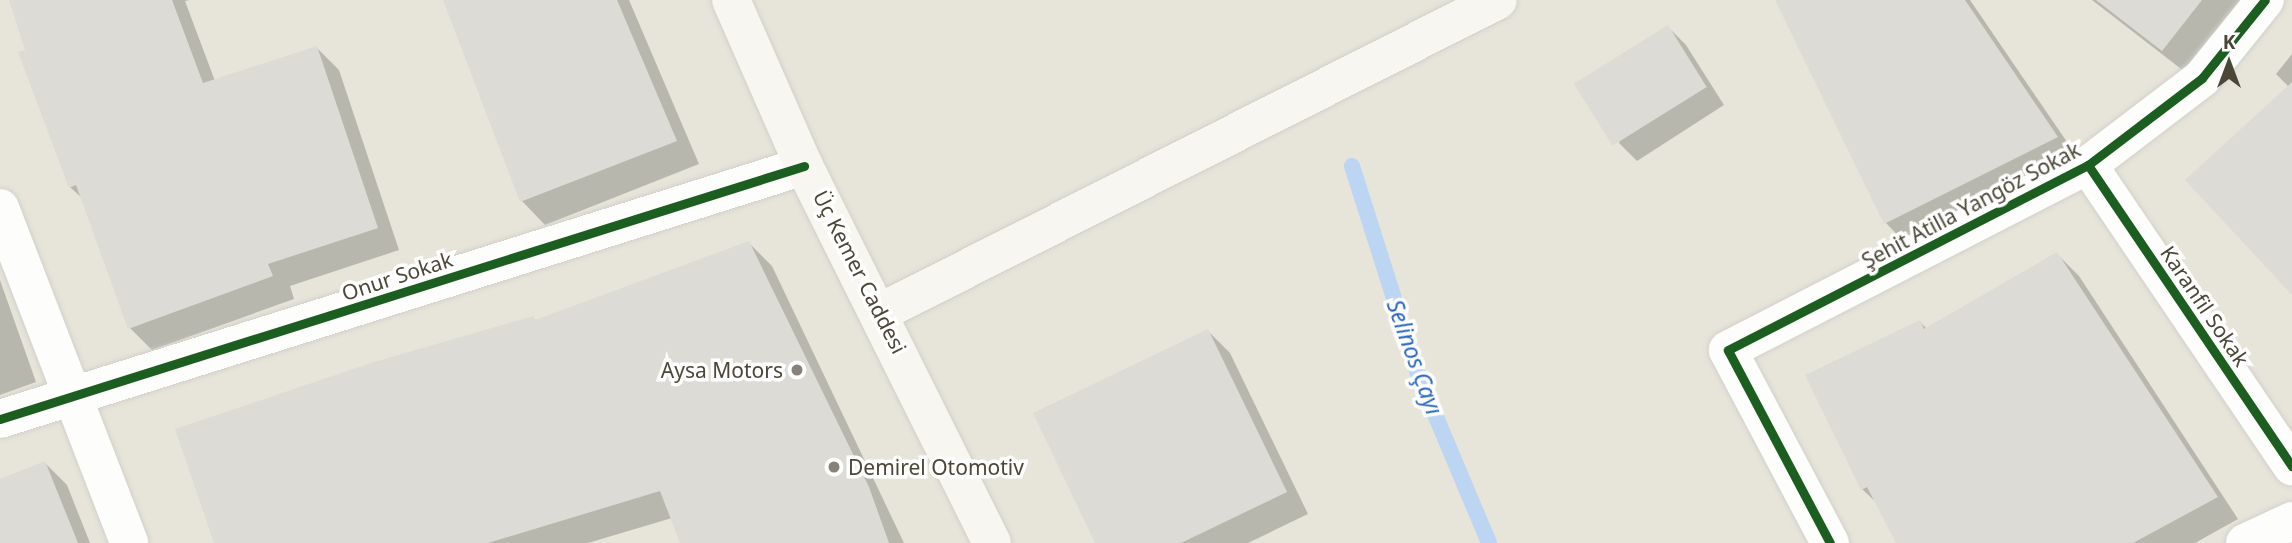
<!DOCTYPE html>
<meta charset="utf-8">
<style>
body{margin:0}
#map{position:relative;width:2292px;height:543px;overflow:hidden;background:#f3f2ed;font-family:"Noto Sans",sans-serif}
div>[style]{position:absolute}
.residential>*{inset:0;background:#e7e5da;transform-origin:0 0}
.shadow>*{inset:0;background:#0003}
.stream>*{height:16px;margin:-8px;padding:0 8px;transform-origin:8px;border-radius:8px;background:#bcd5f3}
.building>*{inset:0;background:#dddbd5;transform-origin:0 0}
.roads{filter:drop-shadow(0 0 2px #d1d0ca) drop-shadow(0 0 2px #d1d0ca)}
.street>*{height:38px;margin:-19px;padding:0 19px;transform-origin:19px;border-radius:19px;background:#fdfdfc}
.secondary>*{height:38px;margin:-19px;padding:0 19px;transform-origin:19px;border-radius:19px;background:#f7f6f0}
.cycleway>*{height:9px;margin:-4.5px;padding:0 4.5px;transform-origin:4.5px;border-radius:4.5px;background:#1b5e20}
.dots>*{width:19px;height:19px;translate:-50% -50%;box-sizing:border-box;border:4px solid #fff;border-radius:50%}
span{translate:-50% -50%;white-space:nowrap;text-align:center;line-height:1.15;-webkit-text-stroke:7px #fff;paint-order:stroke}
.street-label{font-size:21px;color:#4b4637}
.poi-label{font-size:21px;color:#4b4637}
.right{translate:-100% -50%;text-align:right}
.left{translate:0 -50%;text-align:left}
.water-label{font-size:23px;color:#2969be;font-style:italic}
.north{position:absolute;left:2194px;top:28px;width:70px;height:70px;-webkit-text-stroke:5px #fff;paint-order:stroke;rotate:0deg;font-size:19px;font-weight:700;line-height:28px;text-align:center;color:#4b4637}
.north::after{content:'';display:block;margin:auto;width:24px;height:32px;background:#4b4637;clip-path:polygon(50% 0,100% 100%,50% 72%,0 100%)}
</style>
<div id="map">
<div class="residential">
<i style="left:0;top:0;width:2292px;height:543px"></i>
</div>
<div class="shadow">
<i style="clip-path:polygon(10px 0,190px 0,185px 1px,215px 81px,317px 48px,339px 70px,399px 250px,290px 286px,294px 299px,152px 350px,130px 328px,83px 199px,70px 187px)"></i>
<i style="clip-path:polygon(445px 0,629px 0,699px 164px,545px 225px,522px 201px)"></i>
<i style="clip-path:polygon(1777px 0,1970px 0,2080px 161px,1909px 247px,1886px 223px)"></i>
<i style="clip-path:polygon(2092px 0,2241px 0,2185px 72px)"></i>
<i style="clip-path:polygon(1668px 27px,1686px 45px,1724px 105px,1637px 161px,1619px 143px)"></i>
<i style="clip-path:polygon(2292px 54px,2292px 293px,2289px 87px,2276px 74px)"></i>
<i style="clip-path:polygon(749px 243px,772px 266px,904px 543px,682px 543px,672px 518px,588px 543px,216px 543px,533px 318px,537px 322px)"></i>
<i style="clip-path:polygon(2057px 254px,2079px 276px,2238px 519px,2195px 543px,1898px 543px,1879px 505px,1862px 489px,1920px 322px,1927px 329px)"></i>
<i style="clip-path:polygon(0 280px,36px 382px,0 395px)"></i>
<i style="clip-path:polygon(1208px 331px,1230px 353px,1308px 514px,1248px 543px,1097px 543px)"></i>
<i style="clip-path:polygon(45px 463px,67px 485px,90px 543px,0 543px,0 481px)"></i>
</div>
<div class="stream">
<i style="left:1352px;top:166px;width:218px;rotate:72.4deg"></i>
<i style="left:1418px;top:374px;width:183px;rotate:67.2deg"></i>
</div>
<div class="building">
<i style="clip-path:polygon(9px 0,172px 0,203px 83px,317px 46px,378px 228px,268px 264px,273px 276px,128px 329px,76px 185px,69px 188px,18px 52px,25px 50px)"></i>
<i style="clip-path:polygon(443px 0,617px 0,677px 141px,520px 202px)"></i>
<i style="clip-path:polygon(1775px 0,1965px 0,2058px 137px,1884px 224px)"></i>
<i style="clip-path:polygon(2096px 0,2202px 0,2162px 51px)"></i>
<i style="left:1668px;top:25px;width:73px;height:111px;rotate:58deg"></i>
<i style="clip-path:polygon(2292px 82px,2292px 295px,2185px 180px)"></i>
<i style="clip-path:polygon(749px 241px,869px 487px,889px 543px,680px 543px,660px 491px,488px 543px,214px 543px,175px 429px,374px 362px,533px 316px,535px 320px)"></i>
<i style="clip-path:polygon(2057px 252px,2218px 497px,2133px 543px,1896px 543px,1867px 487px,1861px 490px,1805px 375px,1920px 320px,1924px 329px)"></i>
<i style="clip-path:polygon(1208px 329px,1287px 492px,1181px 543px,1095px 543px,1033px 413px)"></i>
<i style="clip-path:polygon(45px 461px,78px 543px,0 543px,0 479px)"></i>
</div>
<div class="roads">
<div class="street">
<i style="left:2088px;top:165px;width:364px;rotate:55.9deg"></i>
<i style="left:0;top:208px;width:359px;rotate:68.9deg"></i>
<i style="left:0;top:419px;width:843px;rotate:-17.47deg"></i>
<i style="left:1830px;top:543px;width:218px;rotate:-117.9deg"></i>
<i style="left:1728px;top:350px;width:405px;rotate:-27.2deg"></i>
<i style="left:2088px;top:165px;width:143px;rotate:-37.3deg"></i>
<i style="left:2202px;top:78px;width:100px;rotate:-51.1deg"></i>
<i style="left:2245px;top:543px;width:52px;rotate:-25.1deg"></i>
</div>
<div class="secondary">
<i style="left:731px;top:0;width:181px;rotate:66.3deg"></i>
<i style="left:804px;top:166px;width:421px;rotate:63.5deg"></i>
<i style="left:881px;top:312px;width:691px;rotate:-26.82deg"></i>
</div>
</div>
<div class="cycleway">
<i style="left:2088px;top:165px;width:364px;rotate:55.9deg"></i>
<i style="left:0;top:419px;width:843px;rotate:-17.47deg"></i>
<i style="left:1830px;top:543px;width:218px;rotate:-117.9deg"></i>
<i style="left:1728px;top:350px;width:405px;rotate:-27.2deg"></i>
<i style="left:2088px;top:165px;width:143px;rotate:-37.3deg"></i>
<i style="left:2202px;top:78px;width:100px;rotate:-51.1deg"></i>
</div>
<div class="dots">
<i style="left:797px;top:370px;background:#868277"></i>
<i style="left:834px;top:467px;background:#868277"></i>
</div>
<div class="street-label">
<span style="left:1971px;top:205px;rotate:-28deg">Şehit Atilla Yangöz Sokak</span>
<span style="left:860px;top:272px;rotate:63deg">Üç Kemer Caddesi</span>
<span style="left:397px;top:276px;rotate:-18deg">Onur Sokak</span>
<span style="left:2205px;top:306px;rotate:56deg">Karanfil Sokak</span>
</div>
<div class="poi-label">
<span class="right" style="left:783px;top:370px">Aysa Motors</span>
<span class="left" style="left:848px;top:467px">Demirel Otomotiv</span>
</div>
<div class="water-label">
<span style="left:1415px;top:357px;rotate:70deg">Selinos Çayı</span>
</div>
<div class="north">K</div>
</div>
